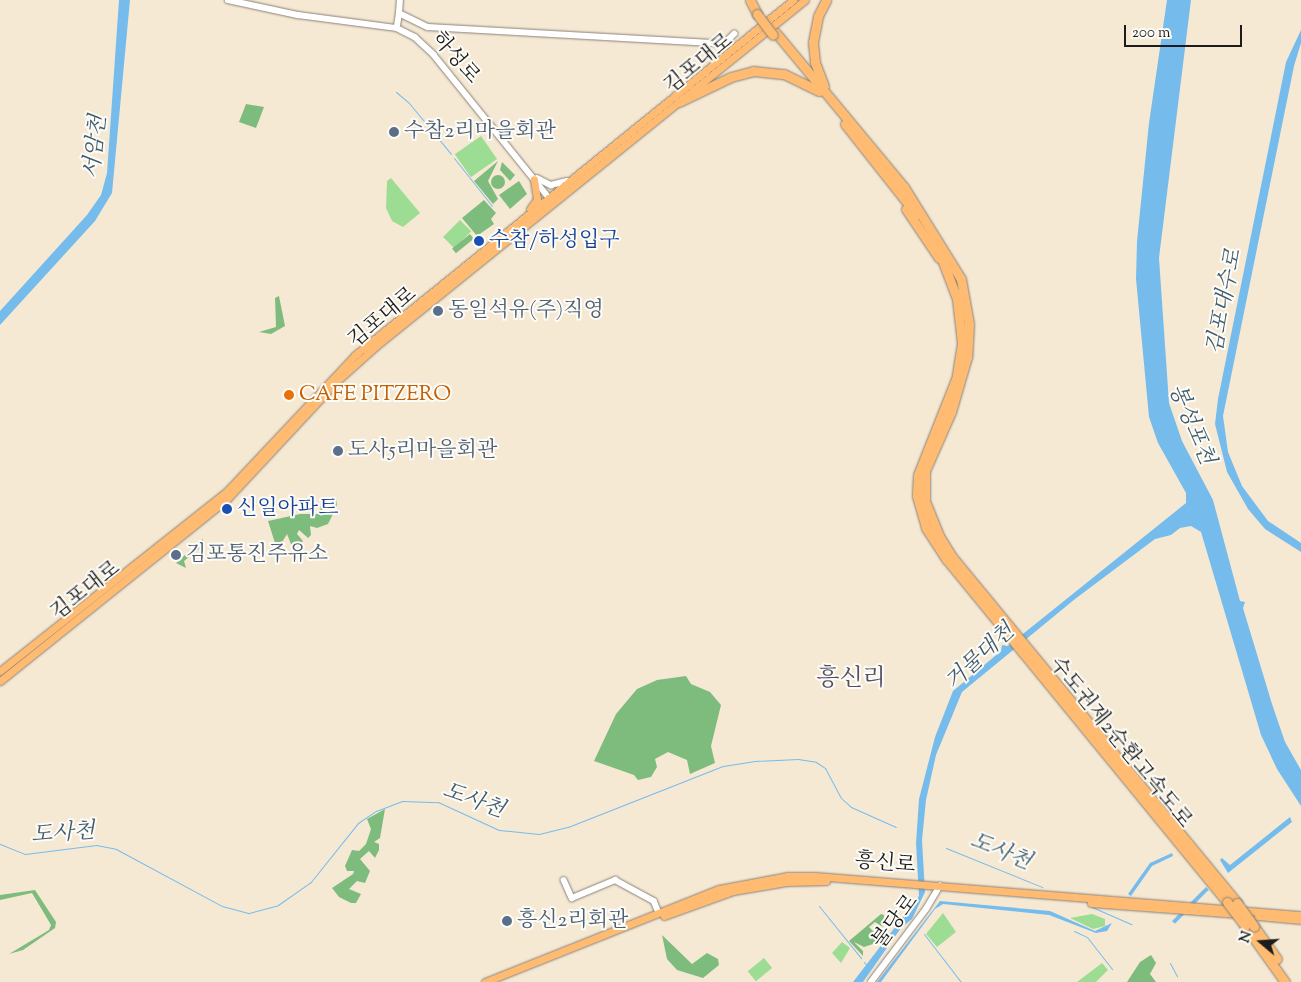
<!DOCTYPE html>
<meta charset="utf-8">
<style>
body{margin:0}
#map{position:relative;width:1301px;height:982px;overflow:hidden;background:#f6e9d4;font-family:"Sorts Mill Goudy","Noto Serif KR",serif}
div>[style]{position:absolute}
.green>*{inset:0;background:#9cdd93;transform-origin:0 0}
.forest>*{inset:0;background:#7dbc7d;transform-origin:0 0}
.round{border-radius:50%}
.water>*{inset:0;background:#75bced;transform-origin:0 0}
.stream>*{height:1px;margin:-0.5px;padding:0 0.5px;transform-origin:0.5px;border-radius:0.5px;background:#75bced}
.roads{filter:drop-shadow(0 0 1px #898278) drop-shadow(0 0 1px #898278)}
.minor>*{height:5.5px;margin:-2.75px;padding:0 2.75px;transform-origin:2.75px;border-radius:2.75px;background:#fff}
.major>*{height:7px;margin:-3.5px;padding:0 3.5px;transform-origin:3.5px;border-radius:3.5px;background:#febb71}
.highway>*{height:9px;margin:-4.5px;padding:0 4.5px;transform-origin:4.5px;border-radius:4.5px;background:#febb71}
.bridges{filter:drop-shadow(0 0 1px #898278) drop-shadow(0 0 1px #898278)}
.highway-bridge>*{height:9px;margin:-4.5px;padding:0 4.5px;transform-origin:4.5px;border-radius:4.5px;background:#febb71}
.dots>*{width:14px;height:14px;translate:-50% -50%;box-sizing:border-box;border:2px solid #fdfcf7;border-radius:50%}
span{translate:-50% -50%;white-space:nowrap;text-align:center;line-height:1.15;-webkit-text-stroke:4px #fdfcf7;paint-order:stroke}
.street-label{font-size:21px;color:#1c1c1c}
.service-label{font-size:21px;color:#4e5e75}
.left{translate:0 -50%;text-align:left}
.transit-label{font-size:21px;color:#164399}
.food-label{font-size:21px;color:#c56008}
.water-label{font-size:22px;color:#405c70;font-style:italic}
.quarter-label{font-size:24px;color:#534e62}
.north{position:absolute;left:1236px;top:917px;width:50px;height:50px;-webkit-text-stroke:4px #fdfcf7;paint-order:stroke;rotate:288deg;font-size:14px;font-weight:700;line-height:20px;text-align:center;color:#1c1c1c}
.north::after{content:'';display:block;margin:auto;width:18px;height:22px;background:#1c1c1c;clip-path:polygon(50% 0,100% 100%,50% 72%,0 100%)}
.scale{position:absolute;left:1124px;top:25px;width:118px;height:22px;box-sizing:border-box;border:2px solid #1c1c1c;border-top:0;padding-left:6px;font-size:15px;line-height:18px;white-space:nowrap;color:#1c1c1c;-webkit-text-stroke:4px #fdfcf7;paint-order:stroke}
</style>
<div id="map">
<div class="green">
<i style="left:481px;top:136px;width:28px;height:32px;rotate:55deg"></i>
<i style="clip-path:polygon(391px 178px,420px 213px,403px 227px,392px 221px,386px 208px,387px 181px)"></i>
<i style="left:460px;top:220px;width:16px;height:24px;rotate:45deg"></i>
<i style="clip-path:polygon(943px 913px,956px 932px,937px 947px,926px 934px)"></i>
<i style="clip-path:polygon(1092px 914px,1105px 919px,1105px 926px,1093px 929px,1070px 918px)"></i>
<i style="clip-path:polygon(842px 942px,850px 948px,841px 963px,832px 953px)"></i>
<i style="left:764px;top:958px;width:13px;height:21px;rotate:51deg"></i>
<i style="clip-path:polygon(1102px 963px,1108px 970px,1096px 982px,1077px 982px)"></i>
</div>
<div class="forest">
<i style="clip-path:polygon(246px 104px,264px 107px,256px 128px,239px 122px)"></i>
<i style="clip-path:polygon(498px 161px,488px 181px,498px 199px,493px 204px,474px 181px)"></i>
<i style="clip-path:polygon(502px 162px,515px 175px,510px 181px,500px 170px)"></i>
<i class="round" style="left:491px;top:175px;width:14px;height:14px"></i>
<i style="clip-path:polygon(519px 181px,527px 194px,510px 209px,499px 195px)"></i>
<i style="clip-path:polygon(484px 200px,496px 213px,491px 219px,494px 224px,477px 236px,462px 218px)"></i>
<i style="left:470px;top:234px;width:6px;height:23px;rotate:51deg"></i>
<i style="clip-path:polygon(279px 296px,285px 326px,271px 334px,259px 332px,276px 327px,275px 298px)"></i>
<i style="clip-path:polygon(332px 497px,336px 498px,337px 506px,328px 524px,317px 528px,310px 526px,311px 535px,308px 538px,299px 530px,297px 534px,303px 541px,300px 544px,291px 544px,287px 534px,281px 544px,278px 546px,275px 543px,268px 521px,300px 514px,320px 514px,321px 504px,331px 504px)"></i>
<i style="clip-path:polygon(203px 539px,204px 545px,184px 561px,186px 568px,176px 563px)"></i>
<i style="clip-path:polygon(686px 676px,691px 684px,710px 692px,721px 705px,711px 746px,715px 763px,690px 774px,687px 760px,668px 752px,655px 759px,657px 767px,651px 777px,638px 780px,634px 775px,594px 761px,616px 714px,637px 689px,657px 680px)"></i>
<i style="clip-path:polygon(385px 809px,380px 838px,374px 842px,379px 844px,379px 850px,375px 858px,369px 851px,360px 859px,370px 871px,365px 883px,357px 881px,349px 889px,361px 894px,356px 903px,351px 903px,339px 897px,332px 888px,353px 874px,354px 871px,347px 871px,345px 866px,352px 850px,359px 851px,366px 844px,371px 829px,367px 819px)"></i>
<i style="clip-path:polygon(35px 890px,56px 922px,55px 928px,23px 950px,9px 954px,49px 930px,51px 925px,32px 893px,0 900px,0 895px)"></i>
<i style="clip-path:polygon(881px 914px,884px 915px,883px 927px,875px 922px,869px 927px,878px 936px,873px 944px,864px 947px,854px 942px,863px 951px,863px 956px,849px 941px)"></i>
<i style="clip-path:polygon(662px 935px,692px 964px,707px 953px,718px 959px,719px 965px,703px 978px,677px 970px,667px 959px)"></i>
<i style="clip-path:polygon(1151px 955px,1156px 963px,1150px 974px,1156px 982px,1127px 982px,1140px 962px)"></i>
</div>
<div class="water">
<i style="clip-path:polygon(119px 0,130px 0,112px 193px,95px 221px,0 325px,0 311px,87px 215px,101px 195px,107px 173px)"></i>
<i style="clip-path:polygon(1167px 0,1191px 0,1159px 258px,1169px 403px,1182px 441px,1213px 500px,1240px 601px,1245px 602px,1243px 608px,1272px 704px,1285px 742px,1301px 770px,1301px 806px,1277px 769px,1261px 735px,1201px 532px,1191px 526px,1180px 528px,1171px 535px,1155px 539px,1075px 599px,962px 692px,936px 755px,926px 800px,922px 840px,925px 892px,912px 919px,901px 928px,863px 982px,853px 982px,919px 896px,916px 843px,919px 799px,935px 737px,953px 691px,1001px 651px,1002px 645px,1008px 646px,1186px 503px,1186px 493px,1158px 443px,1149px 417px,1136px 279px,1137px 241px,1149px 123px)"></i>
<i style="clip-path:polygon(1301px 30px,1301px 43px,1294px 66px,1223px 416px,1228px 452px,1242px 486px,1268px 521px,1301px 543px,1301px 552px,1265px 529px,1248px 509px,1227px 472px,1215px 424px,1218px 399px,1286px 62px)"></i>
<i style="clip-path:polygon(1290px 817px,1292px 822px,1228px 873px,1220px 860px,1222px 858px,1230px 865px)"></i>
<i style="clip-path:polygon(1172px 853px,1173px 856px,1152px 866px,1131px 896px,1128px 894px,1150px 863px)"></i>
<i style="left:1206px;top:887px;width:4px;height:48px;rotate:45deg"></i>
<i style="clip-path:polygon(940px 901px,1050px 911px,1095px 931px,1112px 923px,1107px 931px,1096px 933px,1049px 915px,943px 904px,935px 909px,881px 982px,877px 982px)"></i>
</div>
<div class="stream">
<i style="left:396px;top:92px;width:17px;rotate:40deg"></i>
<i style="left:409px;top:103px;width:66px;rotate:50.5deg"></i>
<i style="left:454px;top:158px;width:61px;rotate:51.6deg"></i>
<i style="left:0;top:844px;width:27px;rotate:22deg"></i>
<i style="left:25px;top:854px;width:72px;rotate:-7.2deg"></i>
<i style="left:96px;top:845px;width:20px;rotate:11deg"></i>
<i style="left:116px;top:849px;width:120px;rotate:28.3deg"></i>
<i style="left:222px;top:906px;width:28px;rotate:15deg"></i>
<i style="left:249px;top:913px;width:30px;rotate:-15deg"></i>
<i style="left:278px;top:905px;width:39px;rotate:-35deg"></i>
<i style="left:310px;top:883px;width:77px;rotate:-51.3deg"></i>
<i style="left:358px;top:823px;width:22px;rotate:-34deg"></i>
<i style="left:376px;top:811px;width:28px;rotate:-21deg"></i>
<i style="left:402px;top:801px;width:36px;rotate:2deg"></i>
<i style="left:438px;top:802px;width:67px;rotate:24.7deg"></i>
<i style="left:499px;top:830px;width:40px;rotate:5.7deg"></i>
<i style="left:539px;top:834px;width:30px;rotate:-14deg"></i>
<i style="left:568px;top:827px;width:167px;rotate:-21.5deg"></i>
<i style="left:723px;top:766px;width:31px;rotate:-9deg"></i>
<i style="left:754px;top:761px;width:44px;rotate:-2.6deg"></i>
<i style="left:798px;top:759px;width:18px;rotate:9deg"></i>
<i style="left:816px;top:762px;width:11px;rotate:34deg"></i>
<i style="left:825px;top:768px;width:34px;rotate:62deg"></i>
<i style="left:841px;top:798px;width:13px;rotate:42deg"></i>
<i style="left:851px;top:807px;width:49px;rotate:24deg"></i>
<i style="left:946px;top:848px;width:104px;rotate:22.1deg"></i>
<i style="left:819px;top:906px;width:67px;rotate:51.1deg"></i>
<i style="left:1092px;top:907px;width:43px;rotate:23.6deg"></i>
<i style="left:1074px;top:931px;width:14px;rotate:25deg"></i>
<i style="left:1087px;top:937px;width:41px;rotate:52deg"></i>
<i style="left:924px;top:934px;width:61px;rotate:52.4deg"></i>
<i style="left:864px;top:962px;width:6px;rotate:51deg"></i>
<i style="left:1170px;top:963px;width:15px;rotate:62deg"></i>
</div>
<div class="roads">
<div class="minor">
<i style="left:228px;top:0;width:72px;rotate:12.1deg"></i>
<i style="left:298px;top:15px;width:100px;rotate:7.5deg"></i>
<i style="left:397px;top:28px;width:20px;rotate:27deg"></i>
<i style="left:415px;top:37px;width:26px;rotate:43deg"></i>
<i style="left:434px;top:55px;width:188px;rotate:51.1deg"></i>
<i style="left:399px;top:13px;width:13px;rotate:-86deg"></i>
<i style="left:397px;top:26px;width:13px;rotate:-81deg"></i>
<i style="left:399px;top:13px;width:32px;rotate:26deg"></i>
<i style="left:428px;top:27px;width:284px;rotate:3.2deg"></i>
<i style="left:712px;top:43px;width:13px"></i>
<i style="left:725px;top:43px;width:13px;rotate:-45deg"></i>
<i style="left:537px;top:178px;width:16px;rotate:27deg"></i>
<i style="left:551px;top:185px;width:16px;rotate:-14deg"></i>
<i style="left:564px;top:880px;width:20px;rotate:66deg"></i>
<i style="left:572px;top:898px;width:47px;rotate:-22.7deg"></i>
<i style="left:615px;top:880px;width:44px;rotate:28.3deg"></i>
<i style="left:654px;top:901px;width:13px;rotate:67deg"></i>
<i style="left:871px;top:982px;width:91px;rotate:-53deg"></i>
<i style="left:926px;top:909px;width:27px;rotate:-59deg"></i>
</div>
<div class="major">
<i style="left:530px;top:209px;width:12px;rotate:-55deg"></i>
<i style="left:537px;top:199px;width:20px;rotate:-99deg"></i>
<i style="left:0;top:671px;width:290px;rotate:-38.4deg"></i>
<i style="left:227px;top:491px;width:187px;rotate:-46.7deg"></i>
<i style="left:355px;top:355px;width:564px;rotate:-39.02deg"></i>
<i style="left:0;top:681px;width:290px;rotate:-38.7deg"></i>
<i style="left:226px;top:500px;width:163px;rotate:-47deg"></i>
<i style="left:337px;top:381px;width:52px;rotate:-41.9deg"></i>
<i style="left:376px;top:346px;width:551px;rotate:-38.89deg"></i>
<i style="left:1091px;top:903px;width:148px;rotate:4.3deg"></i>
<i style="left:664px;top:916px;width:73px;rotate:-19.9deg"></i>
<i style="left:733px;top:891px;width:54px;rotate:-9.6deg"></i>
<i style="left:786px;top:882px;width:40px;rotate:-1.4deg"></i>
<i style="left:1258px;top:916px;width:43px;rotate:5.3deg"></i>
<i style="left:485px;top:982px;width:252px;rotate:-21.7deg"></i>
<i style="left:719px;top:889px;width:69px;rotate:-10.8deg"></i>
<i style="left:787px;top:876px;width:28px"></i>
<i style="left:815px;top:876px;width:488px;rotate:4.6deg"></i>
</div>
<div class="highway">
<i style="left:750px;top:0;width:16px;rotate:63deg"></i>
<i style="left:776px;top:33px;width:200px;rotate:50.3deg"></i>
<i style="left:904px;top:187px;width:108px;rotate:58.2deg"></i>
<i style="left:961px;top:279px;width:46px;rotate:79.9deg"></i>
<i style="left:969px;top:324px;width:33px;rotate:93deg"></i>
<i style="left:967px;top:357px;width:57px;rotate:106.2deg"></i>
<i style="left:951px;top:412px;width:64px;rotate:113.8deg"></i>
<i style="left:925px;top:471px;width:30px;rotate:90deg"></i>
<i style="left:925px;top:501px;width:38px;rotate:68deg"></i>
<i style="left:939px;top:536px;width:26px;rotate:58deg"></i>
<i style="left:953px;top:558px;width:447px;rotate:50.5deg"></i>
<i style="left:824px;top:86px;width:26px;rotate:-111deg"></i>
<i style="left:815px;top:62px;width:20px;rotate:-96deg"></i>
<i style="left:813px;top:42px;width:26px;rotate:-79deg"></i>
<i style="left:818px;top:16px;width:18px;rotate:-63deg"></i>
<i style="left:679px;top:102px;width:58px;rotate:-25.7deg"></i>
<i style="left:731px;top:77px;width:23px;rotate:-15deg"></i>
<i style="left:753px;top:71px;width:31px;rotate:6deg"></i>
<i style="left:784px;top:74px;width:39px;rotate:26deg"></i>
<i style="left:845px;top:124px;width:115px;rotate:51.7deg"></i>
<i style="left:906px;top:209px;width:59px;rotate:56deg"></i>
<i style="left:935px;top:241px;width:62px;rotate:69.2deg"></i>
<i style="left:957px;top:299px;width:44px;rotate:83.5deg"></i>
<i style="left:962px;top:343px;width:36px;rotate:99deg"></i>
<i style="left:956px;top:379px;width:103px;rotate:111.6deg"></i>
<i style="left:918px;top:475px;width:21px;rotate:93deg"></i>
<i style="left:917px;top:496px;width:33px;rotate:74deg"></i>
<i style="left:926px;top:528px;width:38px;rotate:57deg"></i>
<i style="left:947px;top:560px;width:442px;rotate:50.7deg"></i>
<i style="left:1245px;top:926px;width:69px;rotate:54.5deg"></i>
<i style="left:1254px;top:926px;width:40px;rotate:55.1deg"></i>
</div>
</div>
<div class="bridges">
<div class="highway-bridge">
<i style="left:757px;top:14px;width:26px;rotate:53deg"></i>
<i style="left:1227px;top:902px;width:30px;rotate:53deg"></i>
<i style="left:1237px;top:903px;width:29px;rotate:54deg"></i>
</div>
</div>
<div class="dots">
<i style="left:394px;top:132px;background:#5c6f8a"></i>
<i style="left:479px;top:241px;background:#1a4fb4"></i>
<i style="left:438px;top:311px;background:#5c6f8a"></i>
<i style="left:289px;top:395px;background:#e8710a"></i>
<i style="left:338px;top:451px;background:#5c6f8a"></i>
<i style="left:227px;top:509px;background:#1a4fb4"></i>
<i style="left:176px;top:555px;background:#5c6f8a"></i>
<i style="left:507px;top:921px;background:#5c6f8a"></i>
</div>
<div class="street-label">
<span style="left:455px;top:58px;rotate:49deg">하성로</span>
<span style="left:699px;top:64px;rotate:-39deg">김포대로</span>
<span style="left:383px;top:318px;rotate:-40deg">김포대로</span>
<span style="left:86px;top:591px;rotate:-38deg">김포대로</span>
<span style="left:1120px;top:743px;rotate:51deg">수도권제2순환고속도로</span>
<span style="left:885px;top:864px;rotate:5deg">흥신로</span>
<span style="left:896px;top:922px;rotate:-53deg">불당로</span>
</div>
<div class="service-label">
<span class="left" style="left:404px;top:132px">수참2리마을회관</span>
<span class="left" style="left:448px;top:311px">동일석유(주)직영</span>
<span class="left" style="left:348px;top:451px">도사5리마을회관</span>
<span class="left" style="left:186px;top:555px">김포통진주유소</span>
<span class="left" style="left:517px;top:921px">흥신2리회관</span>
</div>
<div class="transit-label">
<span class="left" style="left:489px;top:241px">수참/하성입구</span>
<span class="left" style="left:237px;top:509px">신일아파트</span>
</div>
<div class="food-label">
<span class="left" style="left:299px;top:395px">CAFE PITZERO</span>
</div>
<div class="water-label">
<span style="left:97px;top:147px;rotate:-83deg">서암천</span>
<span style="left:1226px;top:302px;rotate:-79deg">김포대수로</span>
<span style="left:1190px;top:425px;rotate:67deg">봉성포천</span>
<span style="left:981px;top:658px;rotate:-43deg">거물대천</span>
<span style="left:473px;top:802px;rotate:20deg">도사천</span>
<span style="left:63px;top:835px;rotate:-4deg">도사천</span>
<span style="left:1000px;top:853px;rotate:22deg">도사천</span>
</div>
<div class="quarter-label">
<span style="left:851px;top:680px">흥신리</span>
</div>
<div class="north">N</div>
<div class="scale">200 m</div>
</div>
